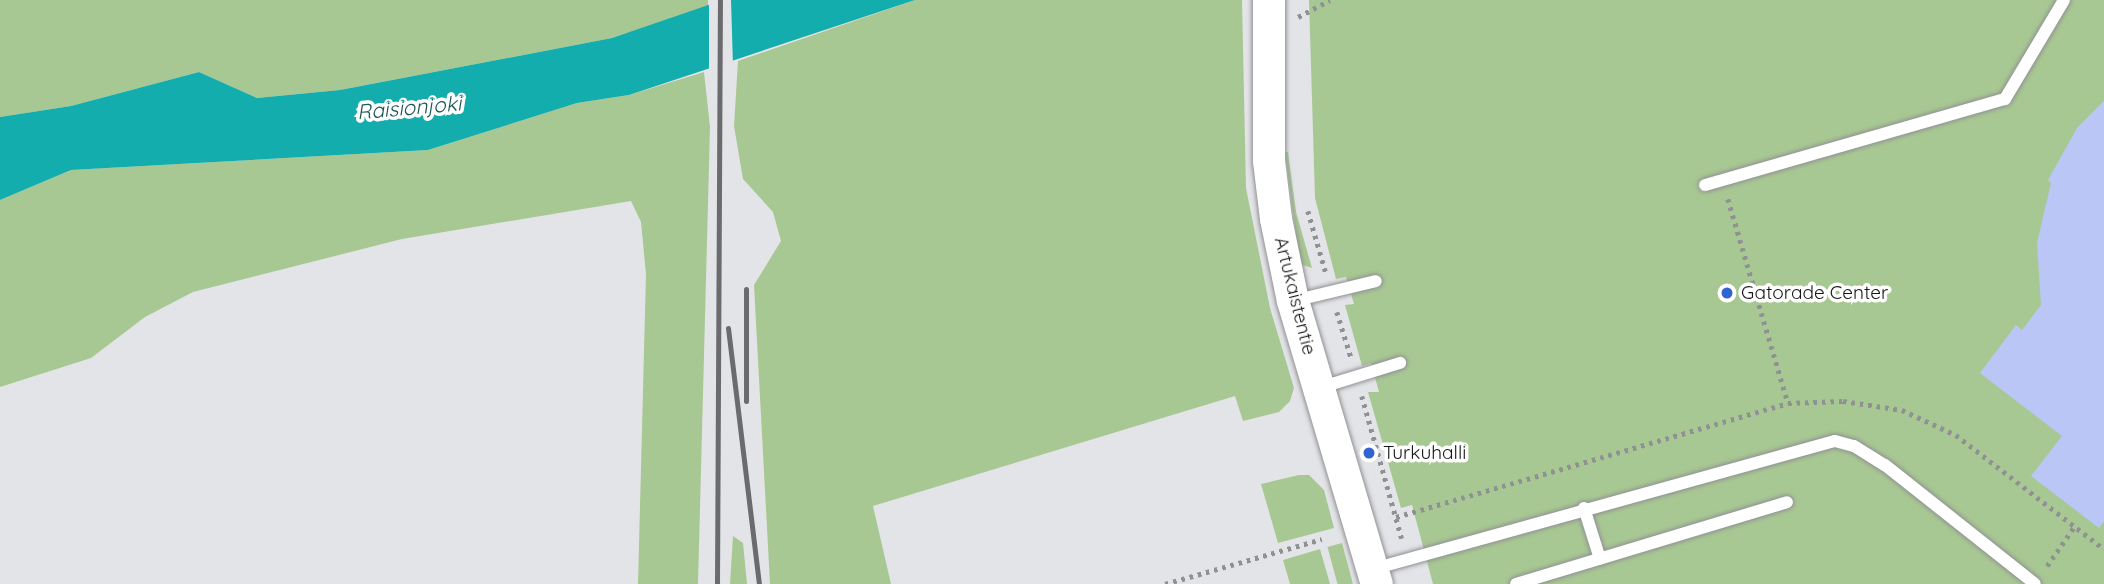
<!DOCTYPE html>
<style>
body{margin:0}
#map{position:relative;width:2104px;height:584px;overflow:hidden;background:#e3e4e7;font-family:Quicksand,sans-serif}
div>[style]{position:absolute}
.green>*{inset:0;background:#a8c893;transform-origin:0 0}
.water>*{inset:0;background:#14adad}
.pier>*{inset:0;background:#e3e4e7}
.building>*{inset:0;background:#bac6f5}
.path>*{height:4.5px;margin-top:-2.25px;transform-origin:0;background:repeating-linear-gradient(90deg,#909193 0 3.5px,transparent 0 8.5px)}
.roads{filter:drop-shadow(0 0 2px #909194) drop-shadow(0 0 2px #909194)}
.service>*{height:12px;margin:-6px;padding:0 6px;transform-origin:6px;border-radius:6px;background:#fff}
.tertiary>*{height:32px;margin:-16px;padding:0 16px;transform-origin:16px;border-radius:16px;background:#fff}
.rail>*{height:5px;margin:-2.5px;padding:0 2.5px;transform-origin:2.5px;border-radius:2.5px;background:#6b6b6d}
.dots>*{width:19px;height:19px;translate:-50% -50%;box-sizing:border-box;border:4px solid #fff;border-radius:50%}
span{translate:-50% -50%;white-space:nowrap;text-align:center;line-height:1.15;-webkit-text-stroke:7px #fff;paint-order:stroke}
.poi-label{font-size:19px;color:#161617}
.left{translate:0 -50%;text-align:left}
.street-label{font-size:19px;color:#161617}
.water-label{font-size:21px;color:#1d5555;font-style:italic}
</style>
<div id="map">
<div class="green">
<i style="clip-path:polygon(0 0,708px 0,708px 7px,612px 38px,340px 90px,257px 98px,199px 72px,71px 106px,0 117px)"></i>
<i style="clip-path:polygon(915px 0,1242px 0,1246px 188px,1270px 308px,1294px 388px,1290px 401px,1279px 412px,1243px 421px,1235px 396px,873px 506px,891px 584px,770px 584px,754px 285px,781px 241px,773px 212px,743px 179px,734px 126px,738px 61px)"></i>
<i style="clip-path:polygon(1309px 0,2104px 0,2104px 584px,1433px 584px,1412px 505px,1401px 508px,1368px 392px,1379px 392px,1371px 363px,1362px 366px,1345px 305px,1354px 304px,1346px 277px,1336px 279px,1315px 198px)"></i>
<i style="clip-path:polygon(704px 72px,710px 127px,698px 584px,638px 584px,646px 274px,641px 222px,631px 201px,402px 239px,193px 292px,145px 317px,91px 358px,0 387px,0 200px,71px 170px,428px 150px,577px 103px,629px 95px)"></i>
<i style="clip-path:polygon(1285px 152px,1288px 152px,1296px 212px,1312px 268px,1300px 264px)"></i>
<i style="clip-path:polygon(1299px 475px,1309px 475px,1324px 490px,1334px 528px,1278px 543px,1261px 484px)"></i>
<i style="clip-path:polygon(733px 536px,743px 543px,747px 584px,730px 584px)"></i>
<i style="left:1342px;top:543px;width:42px;height:15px;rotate:75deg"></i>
<i style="clip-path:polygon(1320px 549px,1330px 584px,1290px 584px,1283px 560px)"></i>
</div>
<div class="water">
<i style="clip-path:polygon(723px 0,915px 0,629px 95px,577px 103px,428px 150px,71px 170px,0 200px,0 117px,71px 106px,199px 72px,257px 98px,340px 90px,612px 38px)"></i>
</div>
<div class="pier">
<i style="clip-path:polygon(714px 0,731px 0,733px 66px,709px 73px,709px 3px)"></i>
</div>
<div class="building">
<i style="clip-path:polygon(2104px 101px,2104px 521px,2099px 528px,2031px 476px,2062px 436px,1980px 373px,2016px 325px,2022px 330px,2041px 305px,2037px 243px,2051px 183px,2048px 180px,2077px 128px)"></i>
</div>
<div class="path">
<i style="left:1298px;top:17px;width:36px;rotate:-28deg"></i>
<i style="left:1728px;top:199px;width:213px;rotate:73.6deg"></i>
<i style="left:1308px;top:211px;width:65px;rotate:73.8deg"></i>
<i style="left:1337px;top:312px;width:47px;rotate:72.7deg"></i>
<i style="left:1362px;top:396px;width:148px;rotate:74.4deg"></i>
<i style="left:1396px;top:517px;width:408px;rotate:-16.2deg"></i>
<i style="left:1788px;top:403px;width:55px;rotate:-2.1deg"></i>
<i style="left:1843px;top:401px;width:60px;rotate:8.7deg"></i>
<i style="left:1902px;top:410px;width:60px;rotate:24.8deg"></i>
<i style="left:1956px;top:435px;width:187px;rotate:37.6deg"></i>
<i style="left:2047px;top:566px;width:47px;rotate:-55.3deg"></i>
<i style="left:1165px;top:584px;width:163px;rotate:-16deg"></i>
</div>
<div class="roads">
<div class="service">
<i style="left:1705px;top:185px;width:312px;rotate:-16deg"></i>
<i style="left:2005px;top:99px;width:115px;rotate:-59.2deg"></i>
<i style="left:1293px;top:301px;width:85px;rotate:-13.5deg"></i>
<i style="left:1319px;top:388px;width:85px;rotate:-17.2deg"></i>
<i style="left:1584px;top:508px;width:53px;rotate:72.6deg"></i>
<i style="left:1373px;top:569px;width:479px;rotate:-15.5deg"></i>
<i style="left:1835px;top:441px;width:20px;rotate:15deg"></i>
<i style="left:1854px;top:446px;width:36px;rotate:32deg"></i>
<i style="left:1885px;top:465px;width:191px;rotate:38.4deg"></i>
<i style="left:1516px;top:584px;width:283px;rotate:-16.8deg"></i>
</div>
<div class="tertiary">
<i style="left:1269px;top:0;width:161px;rotate:90deg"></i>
<i style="left:1269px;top:161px;width:58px;rotate:83.1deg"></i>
<i style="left:1276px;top:219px;width:84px;rotate:78.3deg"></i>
<i style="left:1293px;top:301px;width:295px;rotate:73.5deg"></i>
</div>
</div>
<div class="rail">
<i style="left:746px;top:289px;width:112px;rotate:90deg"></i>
<i style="left:728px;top:328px;width:258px;rotate:83.1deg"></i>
<i style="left:717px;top:584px;width:584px;rotate:-89.71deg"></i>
</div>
<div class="dots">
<i style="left:1727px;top:293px;background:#3163d2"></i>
<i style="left:1369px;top:453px;background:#3163d2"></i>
</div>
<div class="poi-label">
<span class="left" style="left:1741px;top:293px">Gatorade Center</span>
<span class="left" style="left:1383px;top:453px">Turkuhalli</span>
</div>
<div class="street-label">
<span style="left:1295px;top:296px;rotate:76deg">Artukaistentie</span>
</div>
<div class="water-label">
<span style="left:409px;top:107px;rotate:-5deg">Raisionjoki</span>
</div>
</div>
